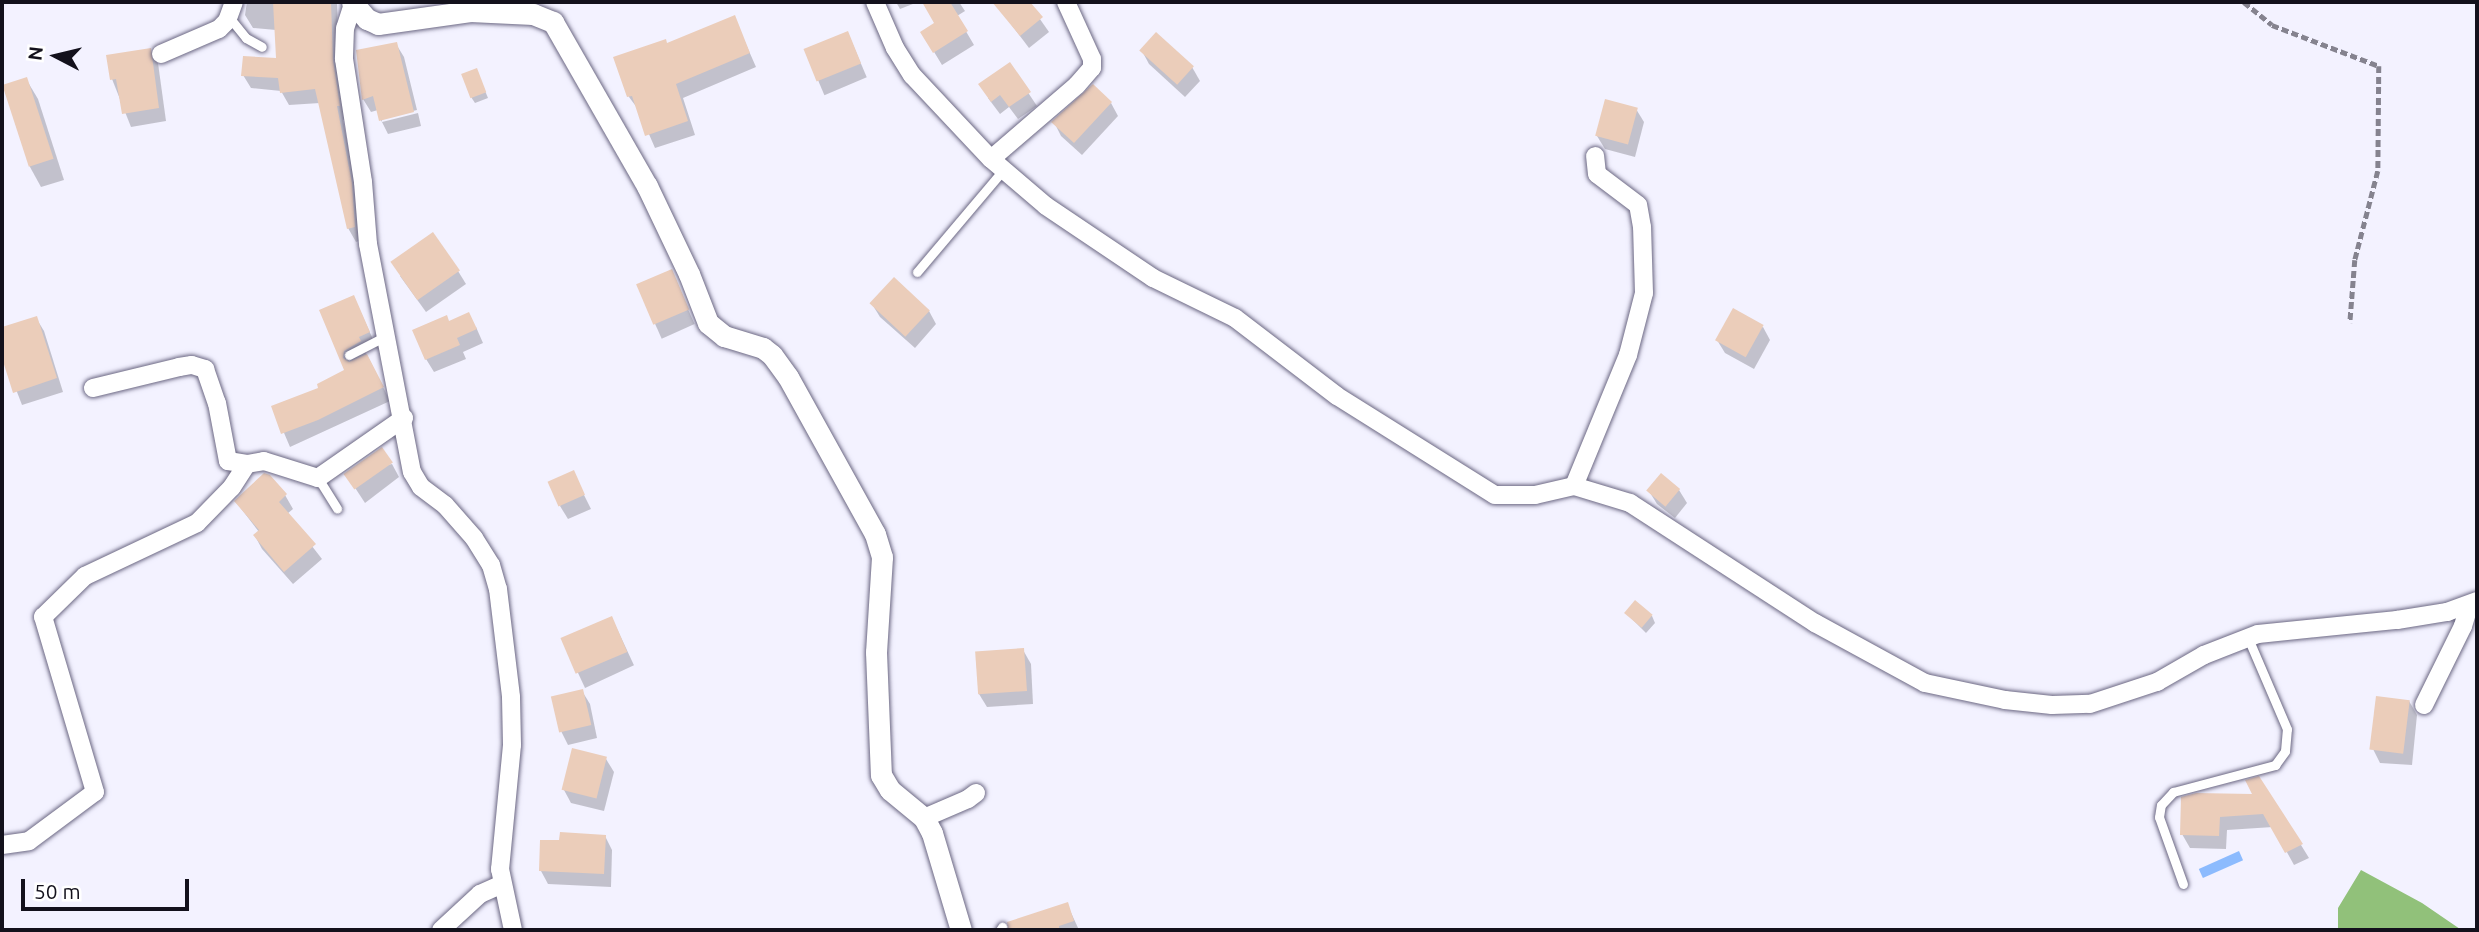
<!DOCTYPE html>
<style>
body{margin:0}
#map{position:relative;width:2479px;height:932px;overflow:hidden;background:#f3f2ff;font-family:Ubuntu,sans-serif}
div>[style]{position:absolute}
.forest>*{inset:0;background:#91c17a}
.water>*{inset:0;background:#8cbbfe;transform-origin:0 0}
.shadow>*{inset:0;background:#0003;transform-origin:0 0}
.building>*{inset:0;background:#ebcdba;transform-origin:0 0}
.path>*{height:4.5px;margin-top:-2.25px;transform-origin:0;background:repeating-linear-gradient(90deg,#85838f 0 7px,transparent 0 10.5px)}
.roads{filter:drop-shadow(0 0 2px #6b6783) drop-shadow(0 0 2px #6b6783)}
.service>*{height:9px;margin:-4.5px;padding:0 4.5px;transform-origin:4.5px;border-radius:4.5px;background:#fff}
.minor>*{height:18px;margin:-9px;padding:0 9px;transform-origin:9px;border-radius:9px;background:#fff}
.tertiary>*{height:21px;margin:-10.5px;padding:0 10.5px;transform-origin:10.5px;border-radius:10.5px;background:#fff}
span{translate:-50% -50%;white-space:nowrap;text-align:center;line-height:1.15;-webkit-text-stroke:6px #fff;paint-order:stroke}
.frame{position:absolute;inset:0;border:4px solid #13111c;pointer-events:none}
.north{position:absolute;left:21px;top:21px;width:70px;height:70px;-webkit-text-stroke:5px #fff;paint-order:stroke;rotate:277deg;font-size:19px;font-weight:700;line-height:28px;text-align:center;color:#13111c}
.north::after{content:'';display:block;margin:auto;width:24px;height:32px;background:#13111c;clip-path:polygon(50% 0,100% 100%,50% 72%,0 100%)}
.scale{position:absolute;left:21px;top:879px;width:168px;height:32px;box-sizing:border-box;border:4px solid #13111c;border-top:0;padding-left:9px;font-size:21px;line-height:24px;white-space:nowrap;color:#13111c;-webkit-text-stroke:5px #fff;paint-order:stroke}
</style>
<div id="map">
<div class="forest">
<i style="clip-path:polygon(2361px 870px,2422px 903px,2460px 929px,2472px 930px,2338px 930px,2338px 908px)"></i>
</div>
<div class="water">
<i style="left:2239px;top:851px;width:10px;height:44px;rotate:66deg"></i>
</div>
<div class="shadow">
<i style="clip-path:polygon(247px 2px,337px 2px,339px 75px,346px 119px,343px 120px,358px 198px,362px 240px,356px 242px,348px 228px,320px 103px,289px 105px,281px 91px,251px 88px,243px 75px,278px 60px,276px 30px,253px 28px,245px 15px)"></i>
<i style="clip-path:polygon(490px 2px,533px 2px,532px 13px)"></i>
<i style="clip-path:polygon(896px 2px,918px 2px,900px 9px)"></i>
<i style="clip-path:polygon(923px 2px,959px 2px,965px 11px,957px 16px,974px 45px,942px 65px,922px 32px,936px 23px)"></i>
<i style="clip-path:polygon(1004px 2px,1028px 2px,1049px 32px,1029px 48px,998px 7px)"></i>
<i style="clip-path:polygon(734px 17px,756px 67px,683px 98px,695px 135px,655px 148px,638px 109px,629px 97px,616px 58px,667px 45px)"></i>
<i style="left:848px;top:33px;width:48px;height:46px;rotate:67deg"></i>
<i style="clip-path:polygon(396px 44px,404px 57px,417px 110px,382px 118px,382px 122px,418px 113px,421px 126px,388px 134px,381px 120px,378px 110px,371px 112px,363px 99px)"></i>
<i style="clip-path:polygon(150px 50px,158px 63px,166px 121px,131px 127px,112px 79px)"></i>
<i style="clip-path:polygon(1142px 51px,1192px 67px,1200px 81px,1185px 97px,1149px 64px)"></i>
<i style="clip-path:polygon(1009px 64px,1037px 106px,1018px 119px,1009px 107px,1000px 114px,988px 98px)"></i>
<i style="clip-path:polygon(479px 76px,488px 98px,475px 103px,471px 97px)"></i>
<i style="clip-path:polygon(26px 79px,38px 99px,64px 180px,41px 187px,30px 167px,4px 86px)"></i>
<i style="clip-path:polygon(1111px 103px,1118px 116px,1082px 155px,1061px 136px,1054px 122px)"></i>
<i style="clip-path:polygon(1636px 109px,1644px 122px,1635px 157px,1605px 149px,1597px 136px)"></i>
<i style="clip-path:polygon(458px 271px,466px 284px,426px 312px,400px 276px)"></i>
<i style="left:671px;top:271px;width:58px;height:36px;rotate:66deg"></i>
<i style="clip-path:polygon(354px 297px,376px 346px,365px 351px,390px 401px,290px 447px,273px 407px,321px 389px,346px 371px,321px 310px)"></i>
<i style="clip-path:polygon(872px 304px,929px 311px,936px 324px,915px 348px,880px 317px)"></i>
<i style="clip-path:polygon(36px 318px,44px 331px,63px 392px,22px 405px,2px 353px,2px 329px)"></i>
<i style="clip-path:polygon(450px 323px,476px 327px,483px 343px,463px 352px,466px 359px,434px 372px,426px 359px)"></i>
<i style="clip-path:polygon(1763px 327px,1770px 340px,1754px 369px,1725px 353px,1717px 340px)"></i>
<i style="clip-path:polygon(392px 464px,399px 477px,365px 503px,346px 474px)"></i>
<i style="clip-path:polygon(573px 473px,591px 509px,568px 519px,560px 506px)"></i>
<i style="clip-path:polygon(1679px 490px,1687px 503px,1675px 518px,1657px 504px,1649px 491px)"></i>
<i style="clip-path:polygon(285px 495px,293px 509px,287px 514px,322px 559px,293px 584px,262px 549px,255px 536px,259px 532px,236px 502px)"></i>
<i style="clip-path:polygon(1626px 613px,1652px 616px,1655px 623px,1646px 633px)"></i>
<i style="left:612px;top:618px;width:52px;height:54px;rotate:65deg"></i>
<i style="clip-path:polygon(1023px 650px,1031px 664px,1033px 704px,987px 707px,979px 694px)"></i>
<i style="clip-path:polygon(582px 691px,590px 704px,597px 738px,568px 745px,561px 731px)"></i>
<i style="clip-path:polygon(2409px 701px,2417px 715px,2412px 765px,2380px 763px,2373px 749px)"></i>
<i style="clip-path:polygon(606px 759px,614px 772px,604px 811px,571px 803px,564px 790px)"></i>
<i style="clip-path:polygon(2255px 795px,2301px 845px,2309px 858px,2294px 865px,2273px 827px,2227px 830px,2226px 849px,2190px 848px,2182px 834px)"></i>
<i style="clip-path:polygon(605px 836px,612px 850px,611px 887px,548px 884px,541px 871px)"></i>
<i style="clip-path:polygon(1067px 904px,1079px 930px,1024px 930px,1021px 919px)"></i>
</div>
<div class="building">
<i style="clip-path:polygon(273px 2px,331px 2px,333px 60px,340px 106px,337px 106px,352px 183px,355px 227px,347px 229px,315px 89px,280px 93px,278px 78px,241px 76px,243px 56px,276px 58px)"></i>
<i style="clip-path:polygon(922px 2px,950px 2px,968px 31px,933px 53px,920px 32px,934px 23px)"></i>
<i style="clip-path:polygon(992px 2px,1030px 2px,1043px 17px,1020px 36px)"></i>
<i style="clip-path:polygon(735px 15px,750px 53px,676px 84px,688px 121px,645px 136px,632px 96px,627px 97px,613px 57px,666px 39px,667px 43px)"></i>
<i style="left:848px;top:31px;width:35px;height:48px;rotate:68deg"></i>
<i style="left:1156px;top:32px;width:51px;height:25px;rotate:42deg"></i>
<i style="clip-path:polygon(397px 42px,414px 112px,379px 121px,373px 96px,362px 100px,356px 50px)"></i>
<i style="clip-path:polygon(151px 48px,159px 108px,122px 114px,116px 79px,110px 80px,106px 55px)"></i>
<i style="clip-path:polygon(1010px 62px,1031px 92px,1009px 107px,1000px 95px,991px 102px,978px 84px)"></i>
<i style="left:477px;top:68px;width:26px;height:17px;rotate:69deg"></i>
<i style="left:27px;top:77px;width:86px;height:26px;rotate:72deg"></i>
<i style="clip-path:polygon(1093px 84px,1112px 102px,1074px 143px,1051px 122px)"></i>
<i style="left:1605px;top:99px;width:34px;height:38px;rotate:15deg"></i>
<i style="left:433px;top:232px;width:47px;height:52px;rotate:55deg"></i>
<i style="left:672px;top:269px;width:44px;height:39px;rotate:67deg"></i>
<i style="left:894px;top:277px;width:49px;height:36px;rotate:43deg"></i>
<i style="clip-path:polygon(354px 295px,370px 332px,359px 337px,361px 341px,344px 351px,343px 358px,349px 362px,367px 354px,384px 387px,318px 420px,281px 434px,271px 406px,318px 388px,317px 384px,344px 370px,319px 310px)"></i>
<i style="left:1733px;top:308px;width:35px;height:37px;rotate:29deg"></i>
<i style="clip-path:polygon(469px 312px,477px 329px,457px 338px,460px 345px,425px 360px,412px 330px,447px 315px,449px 321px)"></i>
<i style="clip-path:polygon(37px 316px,57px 378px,13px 393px,2px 358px,2px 327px)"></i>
<i style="left:382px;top:447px;width:19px;height:47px;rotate:55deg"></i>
<i style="left:574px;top:470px;width:27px;height:29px;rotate:66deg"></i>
<i style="clip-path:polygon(264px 473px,270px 475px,287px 494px,279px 502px,316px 544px,284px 572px,253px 535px,259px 530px,234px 501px)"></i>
<i style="left:1661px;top:473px;width:25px;height:23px;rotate:40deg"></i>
<i style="left:1635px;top:600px;width:23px;height:17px;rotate:40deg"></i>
<i style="left:612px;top:616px;width:39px;height:56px;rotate:67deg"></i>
<i style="left:1024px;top:648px;width:43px;height:49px;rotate:86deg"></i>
<i style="left:583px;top:689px;width:37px;height:33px;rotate:77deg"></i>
<i style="left:2376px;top:696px;width:34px;height:54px;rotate:7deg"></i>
<i style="left:572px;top:748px;width:36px;height:43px;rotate:14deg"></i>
<i style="clip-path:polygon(2259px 776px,2303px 844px,2285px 853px,2263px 814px,2220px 817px,2219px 836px,2180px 835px,2181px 797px,2196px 793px,2252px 794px,2245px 780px)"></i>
<i style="clip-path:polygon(560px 832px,606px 835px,604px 874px,539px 871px,540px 840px,559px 840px)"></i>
<i style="clip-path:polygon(1068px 902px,1074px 921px,1059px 926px,1059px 930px,1008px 930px,1007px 922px)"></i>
</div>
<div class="path">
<i style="left:2244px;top:2px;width:36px;rotate:39deg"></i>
<i style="left:2272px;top:25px;width:115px;rotate:21deg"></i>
<i style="left:2379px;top:66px;width:105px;rotate:90.5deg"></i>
<i style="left:2378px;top:171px;width:92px;rotate:104.5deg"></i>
<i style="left:2355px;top:260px;width:63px;rotate:94.5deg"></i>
</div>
<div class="roads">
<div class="service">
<i style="left:229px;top:17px;width:27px;rotate:51deg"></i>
<i style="left:246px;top:38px;width:18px;rotate:29deg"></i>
<i style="left:917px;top:272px;width:135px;rotate:-49.8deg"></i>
<i style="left:349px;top:355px;width:42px;rotate:-27.2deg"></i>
<i style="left:318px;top:478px;width:36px;rotate:58deg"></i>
<i style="left:2183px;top:884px;width:71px;rotate:-109.7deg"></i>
<i style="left:2159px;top:817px;width:12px;rotate:-81deg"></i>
<i style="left:2161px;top:805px;width:18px;rotate:-47deg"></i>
<i style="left:2173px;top:792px;width:106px;rotate:-14.8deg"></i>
<i style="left:2275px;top:765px;width:17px;rotate:-54deg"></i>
<i style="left:2285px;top:751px;width:22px;rotate:-85deg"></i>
<i style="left:2287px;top:729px;width:99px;rotate:-113.2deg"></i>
<i style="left:1000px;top:930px;width:4px;rotate:-56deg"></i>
</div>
<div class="minor">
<i style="left:875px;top:2px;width:50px;rotate:66.5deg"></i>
<i style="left:895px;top:48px;width:32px;rotate:58deg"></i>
<i style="left:912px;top:75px;width:115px;rotate:46.8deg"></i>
<i style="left:991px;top:159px;width:72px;rotate:40.5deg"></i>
<i style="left:1046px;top:206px;width:129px;rotate:33.9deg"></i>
<i style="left:1153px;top:278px;width:91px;rotate:26deg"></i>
<i style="left:1235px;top:318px;width:128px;rotate:37.4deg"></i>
<i style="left:1337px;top:396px;width:186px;rotate:32.1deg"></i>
<i style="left:1495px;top:495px;width:40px"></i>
<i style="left:1535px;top:495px;width:40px;rotate:-13deg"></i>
<i style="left:1574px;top:486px;width:59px;rotate:16.9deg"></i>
<i style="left:1630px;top:503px;width:221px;rotate:33deg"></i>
<i style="left:1815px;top:623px;width:125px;rotate:28.6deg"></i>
<i style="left:1925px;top:683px;width:82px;rotate:12deg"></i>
<i style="left:2005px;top:700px;width:47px;rotate:6.1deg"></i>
<i style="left:2052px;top:705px;width:38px;rotate:-2deg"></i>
<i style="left:2090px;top:704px;width:71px;rotate:-18.2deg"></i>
<i style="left:2157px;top:682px;width:54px;rotate:-29.9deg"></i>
<i style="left:2204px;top:655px;width:58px;rotate:-21.3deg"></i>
<i style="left:2258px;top:634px;width:140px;rotate:-5.8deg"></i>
<i style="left:2397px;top:620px;width:51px;rotate:-9.1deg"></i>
<i style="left:2447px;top:612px;width:32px;rotate:-20deg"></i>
<i style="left:353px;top:4px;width:25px;rotate:108deg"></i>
<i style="left:345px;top:28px;width:31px;rotate:92deg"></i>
<i style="left:344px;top:59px;width:124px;rotate:81.2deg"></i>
<i style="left:363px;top:182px;width:62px;rotate:85.4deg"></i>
<i style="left:368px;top:244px;width:232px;rotate:79.1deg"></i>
<i style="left:412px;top:472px;width:17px;rotate:59deg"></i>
<i style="left:421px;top:487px;width:30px;rotate:37deg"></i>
<i style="left:445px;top:505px;width:44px;rotate:48.7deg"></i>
<i style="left:474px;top:538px;width:32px;rotate:58deg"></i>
<i style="left:491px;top:565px;width:25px;rotate:74deg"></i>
<i style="left:498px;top:589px;width:109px;rotate:83.1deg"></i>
<i style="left:511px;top:697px;width:48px;rotate:88.8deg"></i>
<i style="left:512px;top:745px;width:125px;rotate:95.5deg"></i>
<i style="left:500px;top:869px;width:62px;rotate:78deg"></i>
<i style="left:161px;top:54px;width:63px;rotate:-23.3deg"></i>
<i style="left:219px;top:29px;width:11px;rotate:-45deg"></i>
<i style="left:227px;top:21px;width:20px;rotate:-70deg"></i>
<i style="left:991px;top:159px;width:113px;rotate:-40.7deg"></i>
<i style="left:1077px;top:85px;width:23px;rotate:-49deg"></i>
<i style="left:1092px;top:68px;width:9px;rotate:-90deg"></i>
<i style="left:1092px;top:59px;width:63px;rotate:-114.5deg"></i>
<i style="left:93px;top:388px;width:89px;rotate:-13.7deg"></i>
<i style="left:179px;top:367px;width:13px;rotate:-9deg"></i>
<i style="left:192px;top:365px;width:14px;rotate:17deg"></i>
<i style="left:205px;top:369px;width:36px;rotate:71deg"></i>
<i style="left:217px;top:403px;width:59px;rotate:79.3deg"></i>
<i style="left:228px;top:461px;width:19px;rotate:9deg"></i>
<i style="left:247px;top:464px;width:17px;rotate:-10deg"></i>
<i style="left:264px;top:461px;width:57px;rotate:17.5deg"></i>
<i style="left:318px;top:478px;width:105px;rotate:-34.9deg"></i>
<i style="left:1574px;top:486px;width:142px;rotate:-67.6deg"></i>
<i style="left:1628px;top:355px;width:64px;rotate:-75.5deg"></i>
<i style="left:1644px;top:293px;width:66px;rotate:-91.7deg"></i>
<i style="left:1642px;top:227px;width:22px;rotate:-100deg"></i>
<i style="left:1638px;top:205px;width:51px;rotate:-142.9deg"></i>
<i style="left:1597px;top:174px;width:18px;rotate:-96deg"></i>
<i style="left:2424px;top:705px;width:88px;rotate:-63.7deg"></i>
<i style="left:2463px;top:626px;width:21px;rotate:-73deg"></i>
<i style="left:924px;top:818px;width:48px;rotate:-23.4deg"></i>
<i style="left:968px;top:799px;width:10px;rotate:-37deg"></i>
<i style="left:2px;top:845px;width:27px;rotate:-8deg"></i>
<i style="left:29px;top:841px;width:82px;rotate:-36.6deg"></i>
<i style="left:95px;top:792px;width:183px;rotate:-106.5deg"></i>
<i style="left:43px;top:617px;width:59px;rotate:-44.3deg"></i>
<i style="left:85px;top:576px;width:124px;rotate:-25.3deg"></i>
<i style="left:197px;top:523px;width:50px;rotate:-45.8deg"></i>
<i style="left:232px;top:487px;width:27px;rotate:-57deg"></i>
<i style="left:441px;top:930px;width:53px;rotate:-42.7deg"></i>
<i style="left:480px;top:894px;width:24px;rotate:-24deg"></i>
</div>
<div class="tertiary">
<i style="left:352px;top:2px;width:23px;rotate:49deg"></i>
<i style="left:367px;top:19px;width:12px;rotate:24deg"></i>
<i style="left:378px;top:24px;width:93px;rotate:-8deg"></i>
<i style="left:470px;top:11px;width:63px;rotate:2.7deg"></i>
<i style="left:533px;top:14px;width:22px;rotate:22deg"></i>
<i style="left:553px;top:22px;width:189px;rotate:60.2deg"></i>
<i style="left:647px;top:186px;width:98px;rotate:64.5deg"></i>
<i style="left:689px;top:274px;width:53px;rotate:68.8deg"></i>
<i style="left:708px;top:323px;width:21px;rotate:39deg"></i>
<i style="left:724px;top:336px;width:41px;rotate:17.1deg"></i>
<i style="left:763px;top:348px;width:11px;rotate:38deg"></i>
<i style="left:772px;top:355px;width:27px;rotate:54deg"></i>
<i style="left:788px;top:377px;width:179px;rotate:61deg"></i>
<i style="left:875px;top:534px;width:24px;rotate:73deg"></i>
<i style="left:882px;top:557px;width:95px;rotate:93.6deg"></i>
<i style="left:876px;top:652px;width:123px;rotate:87.7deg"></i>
<i style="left:881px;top:775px;width:17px;rotate:59deg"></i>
<i style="left:890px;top:790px;width:44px;rotate:39.5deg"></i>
<i style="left:924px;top:818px;width:17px;rotate:62deg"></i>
<i style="left:932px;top:833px;width:101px;rotate:73.4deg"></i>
</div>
</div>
<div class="frame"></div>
<div class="north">N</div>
<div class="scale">50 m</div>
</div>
